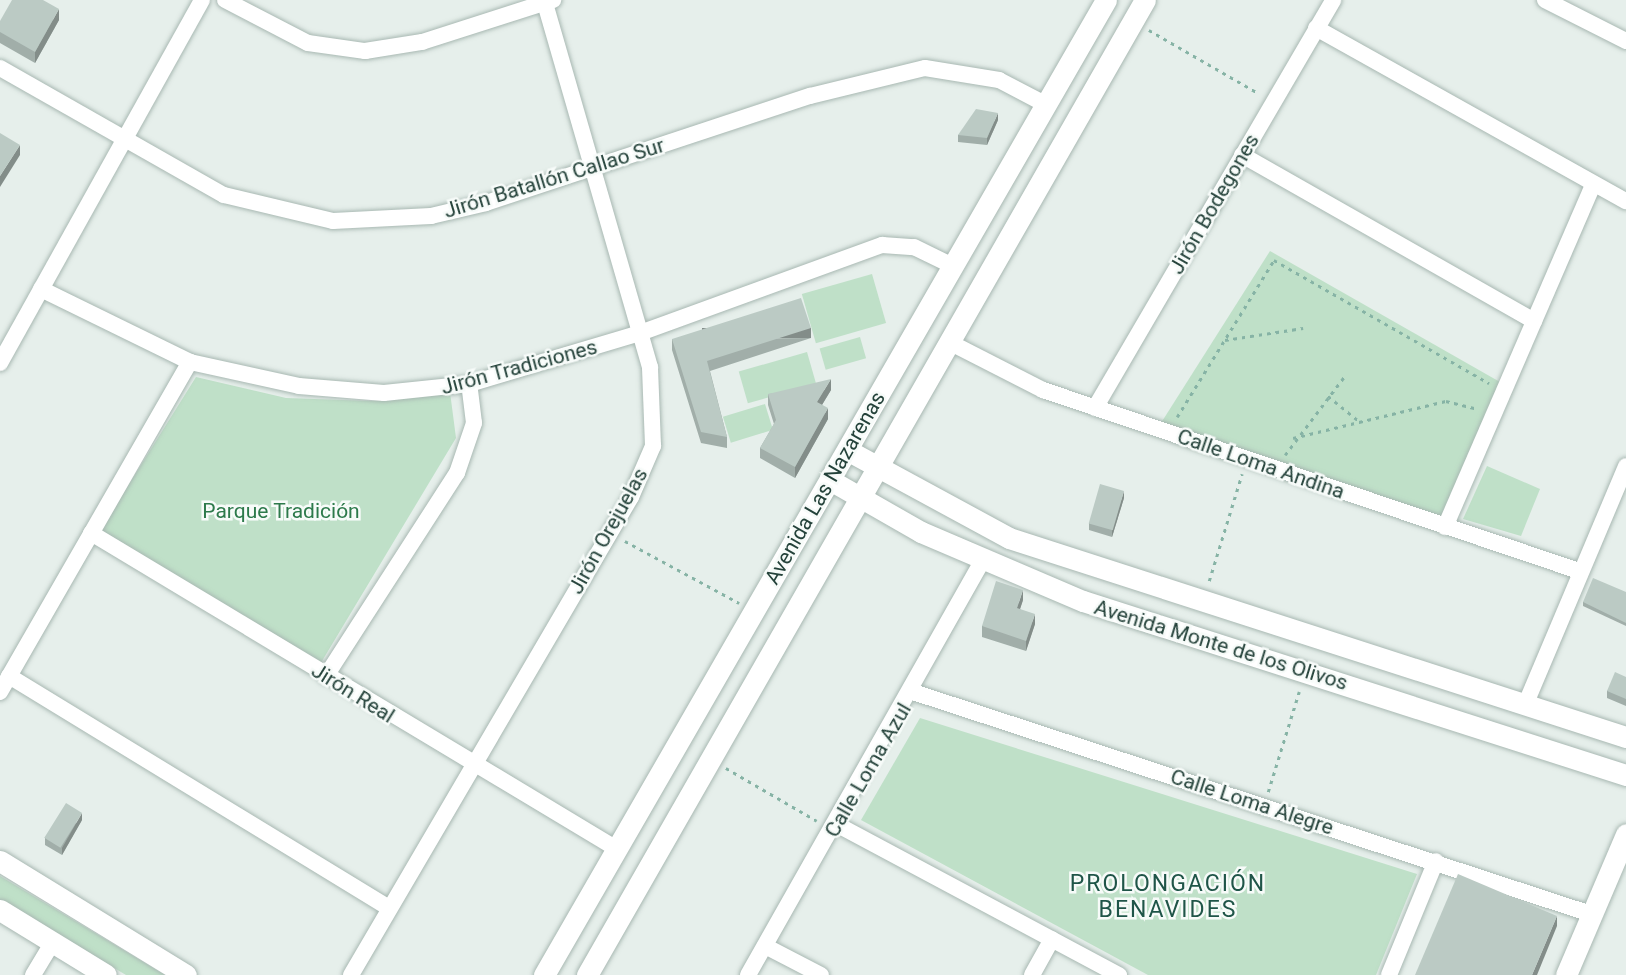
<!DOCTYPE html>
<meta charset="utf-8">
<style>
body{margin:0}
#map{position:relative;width:1626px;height:975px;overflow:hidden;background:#e6efeb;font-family:Roboto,sans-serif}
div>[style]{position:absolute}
.green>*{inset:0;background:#bfe0c8;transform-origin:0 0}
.path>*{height:2.5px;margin-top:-1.25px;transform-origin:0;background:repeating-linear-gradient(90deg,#86b3a5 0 3.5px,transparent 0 8.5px)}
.roads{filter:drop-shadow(0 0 2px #a8b8b2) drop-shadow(0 0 2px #a8b8b2)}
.street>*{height:16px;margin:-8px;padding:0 8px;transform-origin:8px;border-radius:8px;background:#fff}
.secondary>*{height:21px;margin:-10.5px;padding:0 10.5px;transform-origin:10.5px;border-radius:10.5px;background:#fff}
.wall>*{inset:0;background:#a1aea9}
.shaded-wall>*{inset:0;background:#838d89;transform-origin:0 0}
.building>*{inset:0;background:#bbcac4;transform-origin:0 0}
span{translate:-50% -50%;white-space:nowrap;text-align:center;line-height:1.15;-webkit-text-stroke:5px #f7fbf9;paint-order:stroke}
.street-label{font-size:21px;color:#24423a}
.park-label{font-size:21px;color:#2d7a4b}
.neighbourhood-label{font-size:23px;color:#1f5548;letter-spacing:2px}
</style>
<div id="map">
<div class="green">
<i style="clip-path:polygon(1270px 251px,1500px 382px,1441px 518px,1161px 423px)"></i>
<i style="left:872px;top:274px;width:51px;height:73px;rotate:74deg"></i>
<i style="left:860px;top:337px;width:22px;height:42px;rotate:74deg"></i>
<i style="left:807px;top:352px;width:33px;height:71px;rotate:74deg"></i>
<i style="clip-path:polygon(196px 377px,286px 398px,372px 401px,450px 392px,456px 438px,319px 666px,99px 532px)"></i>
<i style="left:765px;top:404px;width:27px;height:44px;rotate:73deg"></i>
<i style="clip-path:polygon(1487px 466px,1540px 489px,1521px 536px,1463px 519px)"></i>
<i style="clip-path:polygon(920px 718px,1417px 874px,1376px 975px,1148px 975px,861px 820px)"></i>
<i style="clip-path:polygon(0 876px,165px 975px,126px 975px,0 900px)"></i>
</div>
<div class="path">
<i style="left:1149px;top:30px;width:126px;rotate:30deg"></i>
<i style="left:1225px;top:340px;width:79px;rotate:-8.7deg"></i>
<i style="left:1328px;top:396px;width:38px;rotate:39deg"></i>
<i style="left:1177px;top:417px;width:185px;rotate:-58.3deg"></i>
<i style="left:1274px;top:260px;width:248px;rotate:29.8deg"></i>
<i style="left:1293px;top:438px;width:157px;rotate:-13.6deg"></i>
<i style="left:1446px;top:401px;width:32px;rotate:14deg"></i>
<i style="left:1285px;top:455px;width:98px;rotate:-52.9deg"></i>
<i style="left:625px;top:541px;width:130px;rotate:28.5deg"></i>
<i style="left:1209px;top:581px;width:112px;rotate:-72.9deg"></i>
<i style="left:726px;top:768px;width:105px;rotate:30.2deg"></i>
<i style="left:1268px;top:792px;width:105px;rotate:-72.8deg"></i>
</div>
<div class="roads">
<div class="street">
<i style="left:225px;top:0;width:93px;rotate:27.4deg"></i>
<i style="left:308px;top:43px;width:58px;rotate:8deg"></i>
<i style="left:365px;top:51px;width:58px;rotate:-9deg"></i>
<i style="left:422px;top:42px;width:138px;rotate:-17.8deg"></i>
<i style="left:1545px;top:0;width:91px;rotate:26.8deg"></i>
<i style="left:1316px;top:28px;width:355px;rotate:29.2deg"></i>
<i style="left:0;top:68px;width:257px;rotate:29.6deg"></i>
<i style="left:224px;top:195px;width:112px;rotate:13.4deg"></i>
<i style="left:333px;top:221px;width:98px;rotate:-2.9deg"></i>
<i style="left:431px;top:216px;width:57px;rotate:-13.3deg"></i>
<i style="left:486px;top:203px;width:341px;rotate:-18.3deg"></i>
<i style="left:810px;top:96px;width:118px;rotate:-13.7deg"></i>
<i style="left:925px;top:68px;width:75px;rotate:9.2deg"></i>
<i style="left:999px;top:80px;width:52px;rotate:27.6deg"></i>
<i style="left:1242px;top:155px;width:336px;rotate:29.6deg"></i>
<i style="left:41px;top:289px;width:166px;rotate:26.1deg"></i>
<i style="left:190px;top:362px;width:112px;rotate:12.4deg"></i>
<i style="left:299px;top:386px;width:85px;rotate:4.7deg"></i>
<i style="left:384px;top:393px;width:85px;rotate:-6deg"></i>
<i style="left:469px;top:384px;width:178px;rotate:-16.6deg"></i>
<i style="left:640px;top:333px;width:258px;rotate:-20deg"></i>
<i style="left:882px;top:245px;width:32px;rotate:4deg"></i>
<i style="left:914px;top:247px;width:43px;rotate:26deg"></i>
<i style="left:949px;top:342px;width:106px;rotate:27.1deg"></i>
<i style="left:1043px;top:390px;width:566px;rotate:18.66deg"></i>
<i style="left:0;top:363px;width:415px;rotate:-60.9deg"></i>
<i style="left:1095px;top:408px;width:472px;rotate:-59.7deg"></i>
<i style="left:1445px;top:527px;width:373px;rotate:-66.6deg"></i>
<i style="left:91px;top:533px;width:614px;rotate:31deg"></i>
<i style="left:9px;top:676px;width:445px;rotate:31.4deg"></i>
<i style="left:326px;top:676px;width:242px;rotate:-57.2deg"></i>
<i style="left:457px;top:473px;width:53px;rotate:-71.2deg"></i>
<i style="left:474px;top:423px;width:39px;rotate:-97deg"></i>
<i style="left:0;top:692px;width:381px;rotate:-60.1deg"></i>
<i style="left:913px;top:692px;width:713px;rotate:18.13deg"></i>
<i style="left:1526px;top:703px;width:257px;rotate:-67.1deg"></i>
<i style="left:836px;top:824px;width:321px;rotate:28.1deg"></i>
<i style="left:765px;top:946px;width:63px;rotate:27.4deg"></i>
<i style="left:33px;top:975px;width:37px;rotate:-59deg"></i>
<i style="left:351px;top:975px;width:554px;rotate:-59.64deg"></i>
<i style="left:631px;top:497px;width:56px;rotate:-66.7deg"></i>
<i style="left:653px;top:446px;width:79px;rotate:-92.2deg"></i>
<i style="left:650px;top:367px;width:379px;rotate:-106.1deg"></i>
<i style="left:748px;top:975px;width:476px;rotate:-60.5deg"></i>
<i style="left:1032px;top:975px;width:41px;rotate:-60.9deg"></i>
<i style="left:1389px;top:975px;width:123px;rotate:-67.6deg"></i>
</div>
<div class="secondary">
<i style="left:847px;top:450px;width:184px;rotate:28.5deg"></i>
<i style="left:1009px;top:538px;width:648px;rotate:17.88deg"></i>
<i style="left:830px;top:480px;width:105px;rotate:29.7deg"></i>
<i style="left:921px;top:532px;width:176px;rotate:23.1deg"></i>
<i style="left:1083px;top:601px;width:570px;rotate:17.77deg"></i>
<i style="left:0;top:861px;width:218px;rotate:31.5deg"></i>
<i style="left:0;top:910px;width:124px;rotate:31.5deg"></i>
<i style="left:544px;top:975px;width:1125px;rotate:-60.04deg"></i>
<i style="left:587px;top:975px;width:1123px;rotate:-60.22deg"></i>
<i style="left:1566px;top:975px;width:153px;rotate:-66.9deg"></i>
</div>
</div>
<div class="wall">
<i style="clip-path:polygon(59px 20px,35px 63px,0 43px,0 21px)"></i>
<i style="clip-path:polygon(998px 120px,987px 145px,958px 142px,958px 135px)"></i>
<i style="clip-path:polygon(811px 338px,710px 371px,727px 437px,727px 448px,701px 443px,672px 350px,672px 339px)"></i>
<i style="clip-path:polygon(831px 390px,822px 405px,828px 419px,795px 478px,760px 458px,760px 448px,774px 424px,768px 405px,768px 394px)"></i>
<i style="clip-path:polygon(1124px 498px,1112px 537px,1089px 530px,1089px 523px)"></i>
<i style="clip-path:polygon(1626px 592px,1626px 626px,1583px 606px,1583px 602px)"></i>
<i style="clip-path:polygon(1023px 600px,1020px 609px,1035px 624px,1026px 651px,982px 637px,982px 626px)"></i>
<i style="clip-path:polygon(1626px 677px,1626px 706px,1607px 698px,1607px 691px)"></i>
<i style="clip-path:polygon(82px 820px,62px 855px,45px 845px,45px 838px)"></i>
</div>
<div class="shaded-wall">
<i style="clip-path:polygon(59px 9px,59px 20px,35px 63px,35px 52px)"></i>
<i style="clip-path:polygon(998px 113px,998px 120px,987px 145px,987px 138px)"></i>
<i style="clip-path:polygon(20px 145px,20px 155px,0 187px,0 176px)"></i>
<i style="left:811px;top:328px;width:10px;height:109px;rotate:90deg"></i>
<i style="clip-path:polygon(831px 379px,831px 390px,817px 413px,817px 402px)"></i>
<i style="clip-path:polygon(828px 408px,828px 419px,795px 478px,795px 467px)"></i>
<i style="clip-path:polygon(1124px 491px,1124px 498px,1112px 537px,1112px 530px)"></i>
<i style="clip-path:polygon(1023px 590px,1023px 600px,1017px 618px,1017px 608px)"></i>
<i style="clip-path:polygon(1035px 614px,1035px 624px,1026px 651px,1026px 641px)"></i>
<i style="clip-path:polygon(82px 813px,82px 820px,62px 855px,62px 848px)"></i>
<i style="clip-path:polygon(1557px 916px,1557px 926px,1537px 975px,1532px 975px)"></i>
</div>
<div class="building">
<i style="clip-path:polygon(12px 0,43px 0,59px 9px,35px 52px,0 32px,0 21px)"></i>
<i style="clip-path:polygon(976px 109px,998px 113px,987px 138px,958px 135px)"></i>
<i style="clip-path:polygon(0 133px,20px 145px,0 176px)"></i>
<i style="clip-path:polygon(801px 298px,811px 328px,707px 361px,727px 437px,701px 432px,672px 339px)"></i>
<i style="clip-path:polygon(831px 379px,817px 402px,828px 408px,795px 467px,760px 448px,776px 420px,768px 394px)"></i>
<i style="left:1100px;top:484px;width:25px;height:41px;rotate:16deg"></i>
<i style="clip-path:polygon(1593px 578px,1626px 592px,1626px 623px,1583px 602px)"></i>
<i style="clip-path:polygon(996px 581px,1023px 590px,1017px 608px,1035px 614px,1026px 641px,982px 626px)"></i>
<i style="clip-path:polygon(1615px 672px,1626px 677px,1626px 699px,1607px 691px)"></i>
<i style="left:66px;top:803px;width:19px;height:41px;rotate:32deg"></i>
<i style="clip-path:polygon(1458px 874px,1557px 916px,1532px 975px,1415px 975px)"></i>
</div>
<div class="street-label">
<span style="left:554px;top:178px;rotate:-17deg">Jirón Batallón Callao Sur</span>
<span style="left:1214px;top:204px;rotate:-60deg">Jirón Bodegones</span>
<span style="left:519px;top:367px;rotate:-15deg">Jirón Tradiciones</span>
<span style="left:1261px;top:464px;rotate:19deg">Calle Loma Andina</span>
<span style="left:825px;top:488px;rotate:-60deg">Avenida Las Nazarenas</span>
<span style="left:608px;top:531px;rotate:-61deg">Jirón Orejuelas</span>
<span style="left:1221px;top:645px;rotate:17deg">Avenida Monte de los Olivos</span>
<span style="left:353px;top:693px;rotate:32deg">Jirón Real</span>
<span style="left:868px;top:770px;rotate:-60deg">Calle Loma Azul</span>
<span style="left:1252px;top:802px;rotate:18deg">Calle Loma Alegre</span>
</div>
<div class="park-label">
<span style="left:281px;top:511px">Parque Tradición</span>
</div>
<div class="neighbourhood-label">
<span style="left:1168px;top:897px">PROLONGACIÓN<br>BENAVIDES</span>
</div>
</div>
